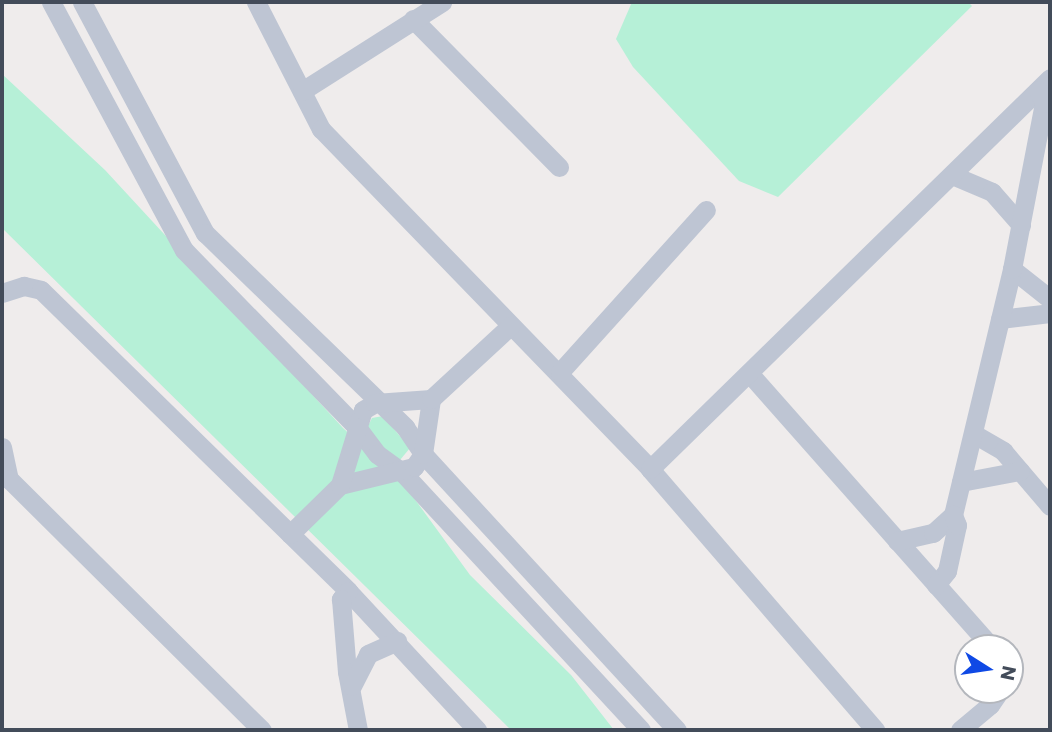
<!DOCTYPE html>
<style>
body{margin:0}
#map{position:relative;width:1052px;height:732px;overflow:hidden;background:#efecec;font-family:Poppins,sans-serif}
div>[style]{position:absolute}
.green>*{inset:0;background:#b6f0d7}
.street>*{height:19px;margin:-9.5px;padding:0 9.5px;transform-origin:9.5px;border-radius:9.5px;background:#bec5d3}
span{translate:-50% -50%;white-space:nowrap;text-align:center;line-height:1.15;-webkit-text-stroke:6px #fff;paint-order:stroke}
.frame{position:absolute;inset:0;border:4px solid #434c5a;pointer-events:none}
.north{position:absolute;left:954px;top:634px;width:70px;height:70px;box-sizing:border-box;background:#fff;border:2px solid #b4b7bd;border-radius:50%;rotate:102deg;font-size:19px;font-weight:700;line-height:28px;text-align:center;color:#434c5a}
.north::after{content:'';display:block;margin:auto;width:24px;height:32px;background:#0f49e5;clip-path:polygon(50% 0,100% 100%,50% 72%,0 100%)}
</style>
<div id="map">
<div class="green">
<i style="clip-path:polygon(632px 2px,968px 2px,972px 6px,778px 197px,739px 181px,633px 67px,616px 39px)"></i>
<i style="clip-path:polygon(2px 74px,105px 170px,343px 428px,403px 483px,470px 575px,571px 675px,614px 730px,511px 730px,2px 228px)"></i>
<i style="clip-path:polygon(383px 416px,410px 448px,400px 460px,394px 460px,367px 428px,372px 418px)"></i>
</div>
<div class="street">
<i style="left:51px;top:2px;width:281px;rotate:61.8deg"></i>
<i style="left:184px;top:250px;width:246px;rotate:45.7deg"></i>
<i style="left:356px;top:426px;width:35px;rotate:53deg"></i>
<i style="left:377px;top:454px;width:32px;rotate:36deg"></i>
<i style="left:403px;top:473px;width:350px;rotate:47.2deg"></i>
<i style="left:82px;top:2px;width:262px;rotate:62deg"></i>
<i style="left:205px;top:233px;width:279px;rotate:44.1deg"></i>
<i style="left:405px;top:427px;width:32px;rotate:56deg"></i>
<i style="left:423px;top:454px;width:375px;rotate:47.4deg"></i>
<i style="left:256px;top:2px;width:143px;rotate:62.9deg"></i>
<i style="left:321px;top:129px;width:473px;rotate:45.9deg"></i>
<i style="left:650px;top:469px;width:345px;rotate:49.2deg"></i>
<i style="left:413px;top:19px;width:208px;rotate:45.4deg"></i>
<i style="left:302px;top:91px;width:166px;rotate:-32.4deg"></i>
<i style="left:952px;top:175px;width:43px;rotate:23deg"></i>
<i style="left:992px;top:192px;width:44px;rotate:48.7deg"></i>
<i style="left:1012px;top:269px;width:48px;rotate:38.3deg"></i>
<i style="left:2px;top:293px;width:23px;rotate:-18deg"></i>
<i style="left:24px;top:286px;width:17px;rotate:13deg"></i>
<i style="left:41px;top:290px;width:430px;rotate:44.4deg"></i>
<i style="left:348px;top:591px;width:190px;rotate:47.1deg"></i>
<i style="left:1000px;top:319px;width:50px;rotate:-6.8deg"></i>
<i style="left:560px;top:372px;width:218px;rotate:-48deg"></i>
<i style="left:749px;top:373px;width:367px;rotate:48.5deg"></i>
<i style="left:974px;top:434px;width:34px;rotate:30deg"></i>
<i style="left:1003px;top:451px;width:72px;rotate:49.5deg"></i>
<i style="left:2px;top:447px;width:33px;rotate:78deg"></i>
<i style="left:9px;top:479px;width:356px;rotate:44.8deg"></i>
<i style="left:650px;top:469px;width:559px;rotate:-44.35deg"></i>
<i style="left:961px;top:482px;width:60px;rotate:-10.6deg"></i>
<i style="left:340px;top:485px;width:76px;rotate:-13.7deg"></i>
<i style="left:414px;top:467px;width:16px;rotate:-55deg"></i>
<i style="left:423px;top:454px;width:56px;rotate:-81.7deg"></i>
<i style="left:290px;top:534px;width:70px;rotate:-44.4deg"></i>
<i style="left:340px;top:485px;width:78px;rotate:-73deg"></i>
<i style="left:363px;top:410px;width:14px;rotate:-30deg"></i>
<i style="left:375px;top:403px;width:56px;rotate:-4.1deg"></i>
<i style="left:431px;top:399px;width:108px;rotate:-42.7deg"></i>
<i style="left:897px;top:541px;width:37px;rotate:-13deg"></i>
<i style="left:933px;top:533px;width:27px;rotate:-42deg"></i>
<i style="left:953px;top:515px;width:253px;rotate:-76.5deg"></i>
<i style="left:1012px;top:269px;width:169px;rotate:-79.1deg"></i>
<i style="left:1044px;top:103px;width:14px;rotate:-115deg"></i>
<i style="left:936px;top:585px;width:18px;rotate:-52deg"></i>
<i style="left:947px;top:571px;width:47px;rotate:-77.7deg"></i>
<i style="left:957px;top:525px;width:11px;rotate:-112deg"></i>
<i style="left:348px;top:591px;width:11px;rotate:131deg"></i>
<i style="left:341px;top:599px;width:73px;rotate:85.3deg"></i>
<i style="left:347px;top:672px;width:59px;rotate:79.3deg"></i>
<i style="left:352px;top:686px;width:36px;rotate:-63deg"></i>
<i style="left:368px;top:654px;width:32px;rotate:-24deg"></i>
<i style="left:960px;top:730px;width:39px;rotate:-40deg"></i>
<i style="left:990px;top:705px;width:18px;rotate:-56deg"></i>
</div>
<div class="frame"></div>
<div class="north">N</div>
</div>
